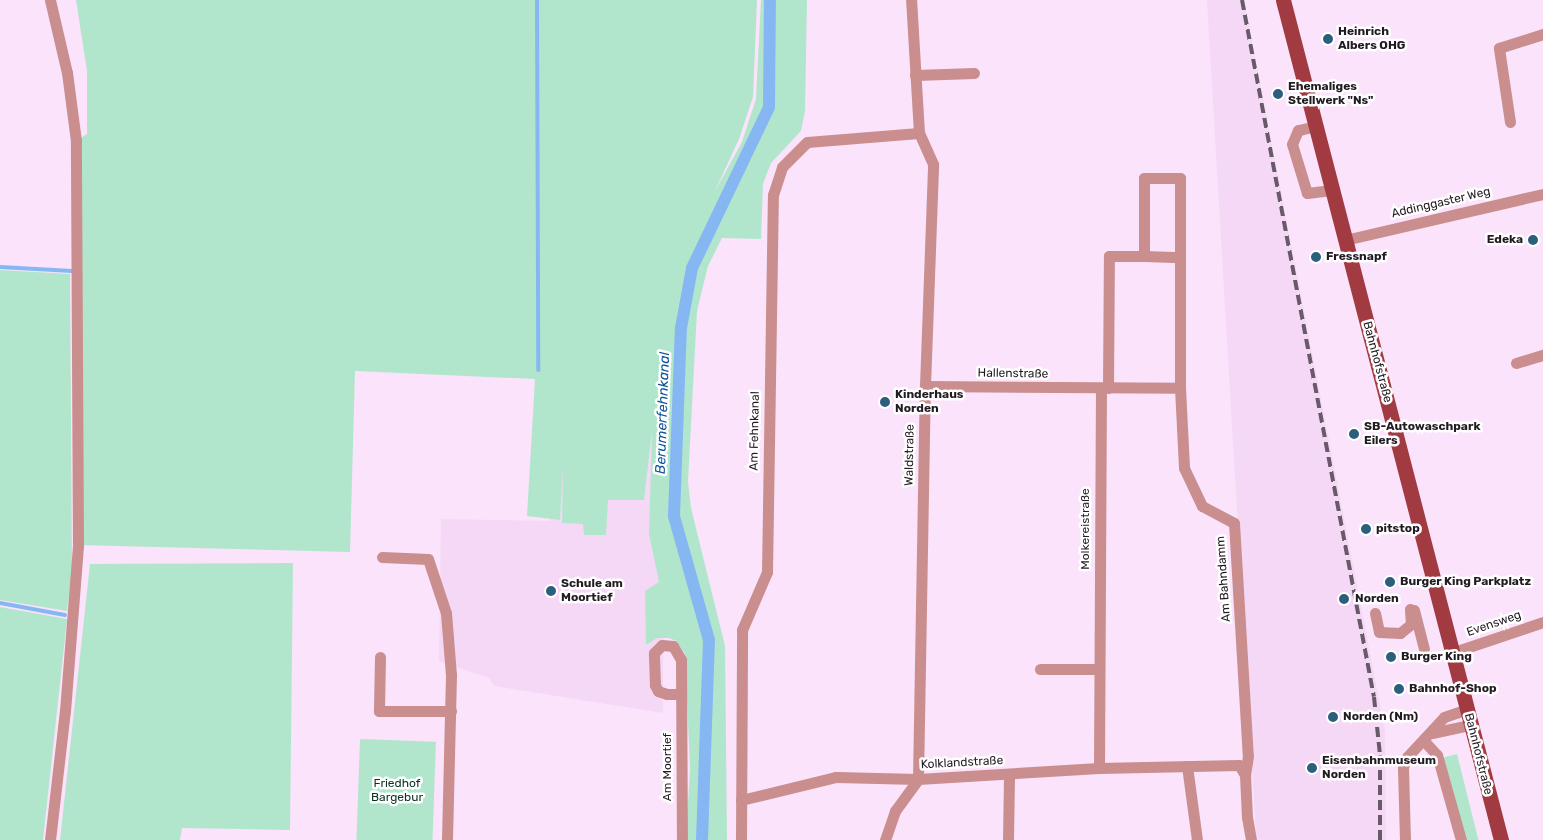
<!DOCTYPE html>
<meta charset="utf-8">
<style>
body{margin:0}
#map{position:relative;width:1543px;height:840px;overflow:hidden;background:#fae3fb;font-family:Rubik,sans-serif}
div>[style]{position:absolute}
.built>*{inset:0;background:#f5d8f6}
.green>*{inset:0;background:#b1e6cd;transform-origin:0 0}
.stream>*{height:4px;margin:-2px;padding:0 2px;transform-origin:2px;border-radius:2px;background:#86b7f3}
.canal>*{height:12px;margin:-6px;padding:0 6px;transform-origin:6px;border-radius:6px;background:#86b7f3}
.minor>*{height:11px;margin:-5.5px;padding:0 5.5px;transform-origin:5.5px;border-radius:5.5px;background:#ca8e8e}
.major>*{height:15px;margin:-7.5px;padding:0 7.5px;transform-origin:7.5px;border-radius:7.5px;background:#a23a41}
.rail>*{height:4px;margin-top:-2px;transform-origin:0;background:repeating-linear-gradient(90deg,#685b68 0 10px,transparent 0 15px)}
.dots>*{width:14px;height:14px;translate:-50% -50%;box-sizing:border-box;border:2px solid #fff;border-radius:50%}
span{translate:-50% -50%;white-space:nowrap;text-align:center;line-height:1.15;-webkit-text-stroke:5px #fff;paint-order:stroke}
.poi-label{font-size:12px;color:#231b23;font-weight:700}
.left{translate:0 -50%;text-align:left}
.right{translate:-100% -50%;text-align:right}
.street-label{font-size:12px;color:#231b23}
.park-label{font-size:12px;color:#0b3324}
.water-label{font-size:14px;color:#0d5399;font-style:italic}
</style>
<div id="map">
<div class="built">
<i style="clip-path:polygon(1207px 0,1244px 0,1385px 731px,1386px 840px,1258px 840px,1256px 835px)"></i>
<i style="clip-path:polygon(548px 388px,664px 395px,663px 713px,494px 686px,489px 678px,439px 661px,441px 519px,550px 521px)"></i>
</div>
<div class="green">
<i style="clip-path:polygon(76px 0,757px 0,753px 97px,739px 139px,715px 191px,742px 142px,756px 99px,761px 0,807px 0,805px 111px,801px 131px,771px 163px,763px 184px,761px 239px,722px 238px,708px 266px,697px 311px,688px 481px,691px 508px,725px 646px,727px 840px,686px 840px,690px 768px,685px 654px,676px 641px,669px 638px,657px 638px,646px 645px,645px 591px,659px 582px,649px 534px,652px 431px,644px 500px,608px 500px,606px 535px,584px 535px,583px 524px,562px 523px,563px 464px,560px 520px,527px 516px,535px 379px,355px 371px,350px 552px,78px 545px,76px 141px,87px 134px,87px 71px)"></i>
<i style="clip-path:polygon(0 270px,70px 274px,72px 572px,67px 611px,0 600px)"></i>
<i style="clip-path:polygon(293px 563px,290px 830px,182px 828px,180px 840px,60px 840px,90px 564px)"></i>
<i style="clip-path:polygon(0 607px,67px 619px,43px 840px,0 840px)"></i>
<i style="left:360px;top:739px;width:76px;height:101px;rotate:2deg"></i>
<i style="left:1457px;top:754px;width:89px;height:15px;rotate:76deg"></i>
</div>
<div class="stream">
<i style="left:537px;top:0;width:370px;rotate:89.8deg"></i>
<i style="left:0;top:267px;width:72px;rotate:3.2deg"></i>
<i style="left:0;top:603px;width:66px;rotate:10.5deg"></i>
</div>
<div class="canal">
<i style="left:702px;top:840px;width:200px;rotate:-88deg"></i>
<i style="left:709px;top:640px;width:129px;rotate:-105.8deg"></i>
<i style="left:674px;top:516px;width:188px;rotate:-87.9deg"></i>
<i style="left:681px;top:328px;width:61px;rotate:-79.6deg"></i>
<i style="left:692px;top:268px;width:178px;rotate:-64.4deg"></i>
<i style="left:769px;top:107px;width:107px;rotate:-89.5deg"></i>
</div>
<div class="minor">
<i style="left:915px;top:75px;width:59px;rotate:-1.9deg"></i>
<i style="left:1510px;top:122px;width:75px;rotate:-98.5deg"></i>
<i style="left:1499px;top:48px;width:46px;rotate:-17.7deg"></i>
<i style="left:1316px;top:126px;width:18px;rotate:167deg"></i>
<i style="left:1298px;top:130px;width:15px;rotate:113deg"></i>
<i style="left:1292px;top:144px;width:51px;rotate:73deg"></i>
<i style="left:1307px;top:193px;width:25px;rotate:-7deg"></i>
<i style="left:1345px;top:240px;width:203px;rotate:-13.1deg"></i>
<i style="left:1144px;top:256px;width:36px;rotate:2deg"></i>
<i style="left:1516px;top:363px;width:28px;rotate:-17deg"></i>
<i style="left:925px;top:386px;width:255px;rotate:0.4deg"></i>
<i style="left:1180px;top:388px;width:80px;rotate:87.1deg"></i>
<i style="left:1184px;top:468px;width:42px;rotate:64.7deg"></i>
<i style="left:1202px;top:506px;width:36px;rotate:28deg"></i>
<i style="left:1234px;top:523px;width:233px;rotate:86.6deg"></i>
<i style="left:1248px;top:756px;width:19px;rotate:99deg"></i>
<i style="left:1245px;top:775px;width:42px;rotate:87.3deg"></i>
<i style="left:1247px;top:817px;width:23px;rotate:80deg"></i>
<i style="left:1108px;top:388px;width:132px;rotate:-89.6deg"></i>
<i style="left:1109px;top:256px;width:35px"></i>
<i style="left:1144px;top:256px;width:78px;rotate:-90deg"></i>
<i style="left:1144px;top:178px;width:36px"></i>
<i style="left:1180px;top:178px;width:210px;rotate:90deg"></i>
<i style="left:382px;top:557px;width:46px;rotate:2.5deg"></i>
<i style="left:428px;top:559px;width:57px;rotate:71.6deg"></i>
<i style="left:446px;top:613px;width:62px;rotate:85.4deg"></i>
<i style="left:451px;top:675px;width:165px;rotate:91.4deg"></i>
<i style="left:1414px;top:610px;width:40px;rotate:75.6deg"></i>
<i style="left:1375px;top:613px;width:19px;rotate:78deg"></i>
<i style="left:1379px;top:632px;width:21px;rotate:3deg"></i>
<i style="left:1400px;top:633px;width:14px;rotate:-39deg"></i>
<i style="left:1411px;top:624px;width:15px;rotate:-94deg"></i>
<i style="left:1454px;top:652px;width:94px;rotate:-18.6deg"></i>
<i style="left:380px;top:657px;width:54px;rotate:91.1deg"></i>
<i style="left:379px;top:711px;width:72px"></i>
<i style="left:1040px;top:669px;width:59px"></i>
<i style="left:681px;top:694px;width:14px;rotate:180deg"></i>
<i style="left:667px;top:694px;width:9px;rotate:-162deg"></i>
<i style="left:658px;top:691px;width:7px;rotate:-117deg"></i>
<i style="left:655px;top:685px;width:32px;rotate:-92deg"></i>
<i style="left:654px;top:653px;width:11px;rotate:-45deg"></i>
<i style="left:662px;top:645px;width:11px;rotate:5deg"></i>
<i style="left:673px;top:646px;width:16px;rotate:60deg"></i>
<i style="left:681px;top:660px;width:180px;rotate:89.7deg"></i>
<i style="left:1432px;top:733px;width:40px;rotate:-12deg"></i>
<i style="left:1424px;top:741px;width:19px;rotate:47deg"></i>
<i style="left:1437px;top:755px;width:88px;rotate:74.2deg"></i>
<i style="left:1187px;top:766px;width:75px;rotate:82.3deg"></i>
<i style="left:1099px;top:768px;width:379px;rotate:-89.7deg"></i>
<i style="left:741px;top:800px;width:98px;rotate:-13.6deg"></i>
<i style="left:836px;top:777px;width:82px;rotate:1.4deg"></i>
<i style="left:918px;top:779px;width:181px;rotate:-3.5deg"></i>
<i style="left:1099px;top:768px;width:140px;rotate:-1.2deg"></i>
<i style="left:1239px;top:765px;width:12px;rotate:59deg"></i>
<i style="left:50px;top:840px;width:130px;rotate:-83.4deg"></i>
<i style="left:65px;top:711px;width:167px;rotate:-85.5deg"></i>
<i style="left:78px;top:545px;width:404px;rotate:-90.3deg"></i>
<i style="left:76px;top:141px;width:69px;rotate:-97.5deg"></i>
<i style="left:67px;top:73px;width:75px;rotate:-103.1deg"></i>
<i style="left:741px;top:840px;width:210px;rotate:-89.7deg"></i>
<i style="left:742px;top:630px;width:63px;rotate:-66.7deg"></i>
<i style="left:767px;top:572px;width:377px;rotate:-89.1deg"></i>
<i style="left:773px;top:195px;width:29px;rotate:-72deg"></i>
<i style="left:782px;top:167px;width:35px;rotate:-45deg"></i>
<i style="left:807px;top:142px;width:112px;rotate:-4.6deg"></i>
<i style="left:885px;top:840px;width:31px;rotate:-71deg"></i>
<i style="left:895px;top:811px;width:39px;rotate:-54deg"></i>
<i style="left:918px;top:779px;width:393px;rotate:-89deg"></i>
<i style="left:925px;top:386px;width:222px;rotate:-87.9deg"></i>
<i style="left:933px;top:164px;width:34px;rotate:-114deg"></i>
<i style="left:919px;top:133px;width:133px;rotate:-93.4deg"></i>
<i style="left:1008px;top:840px;width:66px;rotate:-89.1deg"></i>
<i style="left:1405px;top:840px;width:73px;rotate:-91.6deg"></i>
<i style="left:1403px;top:767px;width:11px;rotate:-68deg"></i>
<i style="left:1407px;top:757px;width:54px;rotate:-47.2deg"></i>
<i style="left:1444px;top:717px;width:24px;rotate:-19deg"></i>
</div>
<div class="major">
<i style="left:1283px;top:0;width:868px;rotate:75.45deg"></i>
</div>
<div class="rail">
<i style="left:1242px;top:0;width:709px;rotate:79.28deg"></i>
<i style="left:1374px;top:697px;width:58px;rotate:84.1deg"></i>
<i style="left:1380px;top:755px;width:85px;rotate:90deg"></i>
</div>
<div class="dots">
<i style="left:1328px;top:39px;background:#2b5f7b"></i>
<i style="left:1278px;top:94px;background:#2b5f7b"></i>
<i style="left:1533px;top:240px;background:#2b5f7b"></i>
<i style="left:1316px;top:257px;background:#2b5f7b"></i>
<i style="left:885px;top:402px;background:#2b5f7b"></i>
<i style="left:1354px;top:434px;background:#2b5f7b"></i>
<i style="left:1366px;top:529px;background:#2b5f7b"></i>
<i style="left:1390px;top:582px;background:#2b5f7b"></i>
<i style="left:551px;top:591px;background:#2b5f7b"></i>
<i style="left:1344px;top:599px;background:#2b5f7b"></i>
<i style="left:1391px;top:657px;background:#2b5f7b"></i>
<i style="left:1399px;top:689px;background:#2b5f7b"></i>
<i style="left:1333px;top:717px;background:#2b5f7b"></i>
<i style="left:1312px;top:768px;background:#2b5f7b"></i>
</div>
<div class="poi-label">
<span class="left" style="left:1338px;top:39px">Heinrich<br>Albers OHG</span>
<span class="left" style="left:1288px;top:94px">Ehemaliges<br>Stellwerk "Ns"</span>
<span class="right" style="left:1523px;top:240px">Edeka</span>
<span class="left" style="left:1326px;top:257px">Fressnapf</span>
<span class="left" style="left:895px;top:402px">Kinderhaus<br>Norden</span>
<span class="left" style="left:1364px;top:434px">SB-Autowaschpark<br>Eilers</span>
<span class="left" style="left:1376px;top:529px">pitstop</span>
<span class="left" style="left:1400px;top:582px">Burger King Parkplatz</span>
<span class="left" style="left:561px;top:591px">Schule am<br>Moortief</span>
<span class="left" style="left:1355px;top:599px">Norden</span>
<span class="left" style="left:1401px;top:657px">Burger King</span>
<span class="left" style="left:1409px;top:689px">Bahnhof-Shop</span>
<span class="left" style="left:1343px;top:717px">Norden (Nm)</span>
<span class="left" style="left:1322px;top:768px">Eisenbahnmuseum<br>Norden</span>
</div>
<div class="street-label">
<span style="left:1441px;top:203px;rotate:-13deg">Addinggaster Weg</span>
<span style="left:1377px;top:362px;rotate:75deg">Bahnhofstraße</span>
<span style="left:1013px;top:374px;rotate:1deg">Hallenstraße</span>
<span style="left:755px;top:431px;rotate:-89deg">Am Fehnkanal</span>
<span style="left:910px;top:455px;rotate:-89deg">Waldstraße</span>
<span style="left:1086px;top:529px;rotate:-90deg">Molkereistraße</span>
<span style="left:1224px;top:579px;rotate:-94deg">Am Bahndamm</span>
<span style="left:1494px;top:624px;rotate:-19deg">Evensweg</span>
<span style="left:1478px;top:754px;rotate:76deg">Bahnhofstraße</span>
<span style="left:962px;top:763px;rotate:-3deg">Kolklandstraße</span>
<span style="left:668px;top:767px;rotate:-90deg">Am Moortief</span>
</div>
<div class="park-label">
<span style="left:397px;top:791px">Friedhof<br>Bargebur</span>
</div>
<div class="water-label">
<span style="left:663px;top:413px;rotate:-88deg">Berumerfehnkanal</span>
</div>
</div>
